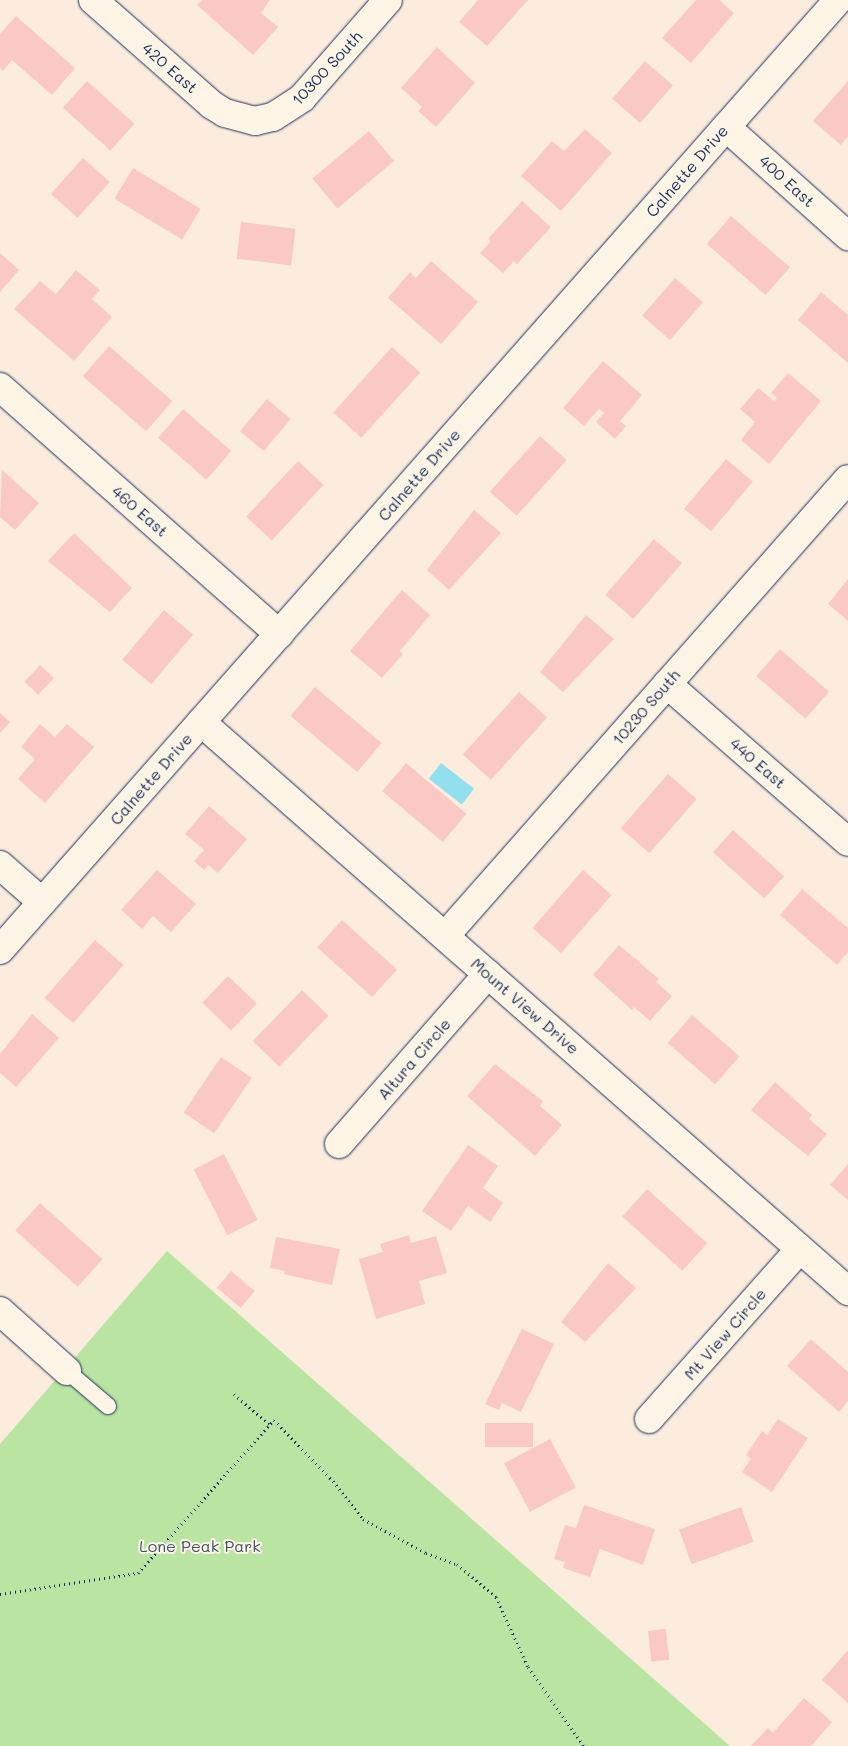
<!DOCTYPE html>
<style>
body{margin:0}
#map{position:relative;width:848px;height:1746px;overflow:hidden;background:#fcecde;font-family:Mali,sans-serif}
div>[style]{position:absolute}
.green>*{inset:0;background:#b9e4a1}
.water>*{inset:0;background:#91dfef;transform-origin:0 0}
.building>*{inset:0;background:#fac9c3;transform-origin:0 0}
.path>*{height:3px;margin-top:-1.5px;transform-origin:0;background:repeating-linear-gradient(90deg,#1b2f5e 0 1px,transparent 0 5px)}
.roads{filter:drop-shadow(0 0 1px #1b2f5e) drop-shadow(0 0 1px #1b2f5e)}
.service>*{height:16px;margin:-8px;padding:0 8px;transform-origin:8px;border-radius:8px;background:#fcf5e5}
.minor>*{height:28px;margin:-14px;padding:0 14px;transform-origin:14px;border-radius:14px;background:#fcf5e5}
span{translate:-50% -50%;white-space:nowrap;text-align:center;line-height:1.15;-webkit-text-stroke:4px #fcf5e5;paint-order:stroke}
.street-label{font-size:16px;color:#1b2f5e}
.park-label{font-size:16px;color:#3b536b}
</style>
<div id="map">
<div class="green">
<i style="clip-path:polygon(167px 1251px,730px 1746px,0 1746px,0 1444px)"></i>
</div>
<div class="water">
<i style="left:441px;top:763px;width:42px;height:20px;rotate:38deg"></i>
</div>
<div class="building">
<i style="clip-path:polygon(202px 0,270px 0,261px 13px,278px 27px,253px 55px,197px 5px)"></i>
<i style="clip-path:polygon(478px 0,528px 0,487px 46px,459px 22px)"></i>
<i style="clip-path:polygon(696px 0,719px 0,734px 13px,691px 63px,662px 38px)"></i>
<i style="clip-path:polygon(16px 16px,75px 68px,52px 95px,12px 60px,3px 71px,0 68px,0 34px)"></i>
<i style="clip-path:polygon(437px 47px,475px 83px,436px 127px,418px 111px,422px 107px,401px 88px)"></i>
<i style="left:645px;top:61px;width:37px;height:50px;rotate:41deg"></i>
<i style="left:87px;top:81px;width:64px;height:36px;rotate:42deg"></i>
<i style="clip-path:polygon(848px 81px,848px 136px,841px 145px,813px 121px)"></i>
<i style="clip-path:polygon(585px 129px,612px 153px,561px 211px,521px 176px,552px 141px,564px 151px)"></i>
<i style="left:369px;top:131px;width:39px;height:74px;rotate:50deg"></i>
<i style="left:83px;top:158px;width:36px;height:48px;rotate:42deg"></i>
<i style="left:133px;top:168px;width:79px;height:36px;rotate:31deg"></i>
<i style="clip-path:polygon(522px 201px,551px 227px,517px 264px,514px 261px,503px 273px,480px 253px,491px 241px,488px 239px)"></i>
<i style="left:731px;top:216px;width:78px;height:37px;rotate:41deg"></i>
<i style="left:241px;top:222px;width:55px;height:37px;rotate:7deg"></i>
<i style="clip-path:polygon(0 253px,19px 270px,0 292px)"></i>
<i style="clip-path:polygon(431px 261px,478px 302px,441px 344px,388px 298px,410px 272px,416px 278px)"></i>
<i style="clip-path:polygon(76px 270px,100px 290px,92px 299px,112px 317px,74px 361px,14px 309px,40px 281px,56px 294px)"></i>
<i style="left:675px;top:278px;width:37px;height:50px;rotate:41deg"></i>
<i style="clip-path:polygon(821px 292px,848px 315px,848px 363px,798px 320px)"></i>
<i style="left:109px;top:346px;width:84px;height:40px;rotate:41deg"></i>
<i style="left:392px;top:347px;width:38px;height:88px;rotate:42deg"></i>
<i style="clip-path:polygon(603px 361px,642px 395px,620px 421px,626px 426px,615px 439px,596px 422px,604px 413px,599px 409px,584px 426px,563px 408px)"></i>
<i style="clip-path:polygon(788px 373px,821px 401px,769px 464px,741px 440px,755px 422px,740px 409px,758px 388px,774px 401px,777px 398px,771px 393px)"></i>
<i style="left:267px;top:399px;width:31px;height:42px;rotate:40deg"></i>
<i style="left:183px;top:409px;width:64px;height:38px;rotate:41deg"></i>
<i style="left:540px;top:436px;width:36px;height:75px;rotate:42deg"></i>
<i style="left:726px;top:459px;width:35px;height:65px;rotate:40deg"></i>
<i style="left:298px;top:461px;width:35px;height:76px;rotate:43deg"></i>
<i style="clip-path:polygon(2px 470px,39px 503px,15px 530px,0 517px)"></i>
<i style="clip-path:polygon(474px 510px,501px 533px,449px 590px,427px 570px)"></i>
<i style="clip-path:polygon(74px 533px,132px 588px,110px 612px,48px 561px)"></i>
<i style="left:654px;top:539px;width:37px;height:74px;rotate:41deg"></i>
<i style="clip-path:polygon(848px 579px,848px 621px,828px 604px)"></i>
<i style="clip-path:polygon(402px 590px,430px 615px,400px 651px,403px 654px,382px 678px,350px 651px)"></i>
<i style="left:164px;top:610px;width:38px;height:65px;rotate:40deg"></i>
<i style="clip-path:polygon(586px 615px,614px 639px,563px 692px,540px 672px)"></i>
<i style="left:780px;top:649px;width:65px;height:36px;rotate:41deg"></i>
<i style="left:40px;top:665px;width:19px;height:23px;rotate:43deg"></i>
<i style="left:315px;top:687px;width:87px;height:38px;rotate:40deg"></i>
<i style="left:519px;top:692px;width:38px;height:84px;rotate:42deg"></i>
<i style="clip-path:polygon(0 713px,10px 722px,0 733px)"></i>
<i style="clip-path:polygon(40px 724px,55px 737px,67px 724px,94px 747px,45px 803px,18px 779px,35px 759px,21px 747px)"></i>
<i style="left:406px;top:763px;width:79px;height:37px;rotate:40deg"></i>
<i style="left:668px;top:774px;width:38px;height:72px;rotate:41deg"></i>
<i style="clip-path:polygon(209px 806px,247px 839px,218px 873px,208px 865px,204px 870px,194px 861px,204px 850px,185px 834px)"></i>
<i style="left:733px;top:830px;width:69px;height:30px;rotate:42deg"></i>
<i style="clip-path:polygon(157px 870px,196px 904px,171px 932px,153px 916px,142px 929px,121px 910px)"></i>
<i style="left:583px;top:870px;width:38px;height:77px;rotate:41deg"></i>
<i style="clip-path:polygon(802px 889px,848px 928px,848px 952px,837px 965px,780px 915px)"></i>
<i style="left:342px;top:920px;width:74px;height:37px;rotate:42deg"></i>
<i style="left:95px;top:940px;width:38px;height:77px;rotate:41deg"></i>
<i style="clip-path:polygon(619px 945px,659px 979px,656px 982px,672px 996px,650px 1021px,634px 1007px,632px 1010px,593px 975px)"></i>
<i style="left:228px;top:976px;width:40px;height:37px;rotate:44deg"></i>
<i style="left:302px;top:990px;width:37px;height:71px;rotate:44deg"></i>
<i style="clip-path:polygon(32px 1014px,59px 1038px,16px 1087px,0 1073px,0 1054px)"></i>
<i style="left:692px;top:1015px;width:63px;height:37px;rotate:41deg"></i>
<i style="left:221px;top:1057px;width:37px;height:67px;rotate:34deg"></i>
<i style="clip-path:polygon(495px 1064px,543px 1101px,540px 1106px,562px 1125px,535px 1156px,467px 1096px)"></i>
<i style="clip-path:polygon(775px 1082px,812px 1115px,809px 1119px,827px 1134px,808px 1156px,751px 1110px)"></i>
<i style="clip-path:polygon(468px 1145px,498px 1166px,483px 1188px,503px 1203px,490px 1222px,468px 1206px,451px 1231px,422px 1211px)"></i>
<i style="left:224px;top:1154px;width:74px;height:34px;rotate:63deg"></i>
<i style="clip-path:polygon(848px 1164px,848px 1200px,830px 1185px)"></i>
<i style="left:647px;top:1189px;width:81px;height:37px;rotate:42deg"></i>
<i style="left:40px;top:1203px;width:84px;height:37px;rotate:42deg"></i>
<i style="clip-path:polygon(409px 1235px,411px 1243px,436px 1236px,447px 1273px,419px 1281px,425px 1304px,376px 1319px,359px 1259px,383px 1252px,380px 1244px)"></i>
<i style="clip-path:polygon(276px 1237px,340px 1249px,332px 1285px,284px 1274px,285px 1271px,270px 1268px)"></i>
<i style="clip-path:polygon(608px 1263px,636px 1288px,585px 1342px,561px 1322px)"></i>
<i style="left:231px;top:1271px;width:31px;height:22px;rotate:40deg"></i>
<i style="clip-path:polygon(522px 1329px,554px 1344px,521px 1412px,502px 1403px,499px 1410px,485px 1404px)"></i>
<i style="clip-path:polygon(811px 1339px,848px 1372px,848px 1401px,839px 1412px,787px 1366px)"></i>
<i style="clip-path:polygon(778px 1419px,808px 1438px,772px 1492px,742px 1472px,751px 1459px,746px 1455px,762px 1431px,767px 1435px)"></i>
<i style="left:485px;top:1423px;width:48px;height:24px"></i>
<i style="left:550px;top:1439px;width:55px;height:52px;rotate:62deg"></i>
<i style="clip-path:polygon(584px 1505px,655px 1529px,643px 1565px,600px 1549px,590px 1577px,563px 1568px,565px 1562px,554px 1559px,565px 1525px,576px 1528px)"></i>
<i style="left:741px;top:1507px;width:37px;height:66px;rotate:70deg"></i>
<i style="left:666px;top:1629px;width:31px;height:18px;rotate:84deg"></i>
<i style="clip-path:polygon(848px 1650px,848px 1703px,822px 1680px)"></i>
<i style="clip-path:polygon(804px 1698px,832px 1722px,811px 1746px,751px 1746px,768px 1728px,773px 1733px)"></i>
</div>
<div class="path">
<i style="left:234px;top:1394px;width:48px;rotate:40.7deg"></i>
<i style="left:0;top:1594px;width:140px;rotate:-8.7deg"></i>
<i style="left:138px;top:1573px;width:205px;rotate:-48.4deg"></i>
<i style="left:274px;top:1420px;width:85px;rotate:46deg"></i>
<i style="left:333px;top:1481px;width:48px;rotate:51.7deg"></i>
<i style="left:363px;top:1519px;width:72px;rotate:28.4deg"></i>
<i style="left:426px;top:1553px;width:33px;rotate:20deg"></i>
<i style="left:457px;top:1564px;width:51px;rotate:40.2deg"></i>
<i style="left:496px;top:1597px;width:77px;rotate:65.4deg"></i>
<i style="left:528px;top:1667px;width:97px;rotate:54.7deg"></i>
</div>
<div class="roads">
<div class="service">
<i style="left:67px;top:1371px;width:54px;rotate:40.5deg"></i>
</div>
<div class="minor">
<i style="left:93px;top:0;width:159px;rotate:41.4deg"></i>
<i style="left:212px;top:105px;width:15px;rotate:32deg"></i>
<i style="left:225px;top:113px;width:31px;rotate:15deg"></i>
<i style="left:255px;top:121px;width:18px;rotate:-13deg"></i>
<i style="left:273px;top:117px;width:35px;rotate:-33deg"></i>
<i style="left:302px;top:98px;width:130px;rotate:-48.7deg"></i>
<i style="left:726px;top:127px;width:164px;rotate:41.8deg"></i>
<i style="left:0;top:387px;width:373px;rotate:41.5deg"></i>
<i style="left:667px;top:684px;width:240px;rotate:41.1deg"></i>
<i style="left:201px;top:722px;width:862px;rotate:41.33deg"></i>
<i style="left:0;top:865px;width:56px;rotate:41.4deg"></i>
<i style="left:445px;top:936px;width:609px;rotate:-48.59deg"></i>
<i style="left:0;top:950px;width:1267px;rotate:-48.58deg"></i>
<i style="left:339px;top:1144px;width:226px;rotate:-48.8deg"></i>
<i style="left:0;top:1311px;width:90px;rotate:41.8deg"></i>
<i style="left:649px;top:1419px;width:227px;rotate:-48.4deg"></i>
</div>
</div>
<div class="street-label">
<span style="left:170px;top:68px;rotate:41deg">420 East</span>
<span style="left:327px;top:68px;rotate:-47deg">10300 South</span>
<span style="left:687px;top:171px;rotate:-49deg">Calnette Drive</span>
<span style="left:787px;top:181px;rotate:42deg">400 East</span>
<span style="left:419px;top:475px;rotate:-49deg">Calnette Drive</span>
<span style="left:140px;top:511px;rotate:41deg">460 East</span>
<span style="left:646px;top:707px;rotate:-49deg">10230 South</span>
<span style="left:758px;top:763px;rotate:41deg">440 East</span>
<span style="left:151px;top:779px;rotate:-49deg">Calnette Drive</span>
<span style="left:525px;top:1006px;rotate:41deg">Mount View Drive</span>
<span style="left:414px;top:1059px;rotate:-49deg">Altura Circle</span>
<span style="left:725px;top:1334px;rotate:-49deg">Mt View Circle</span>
</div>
<div class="park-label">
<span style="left:200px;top:1546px">Lone Peak Park</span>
</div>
</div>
